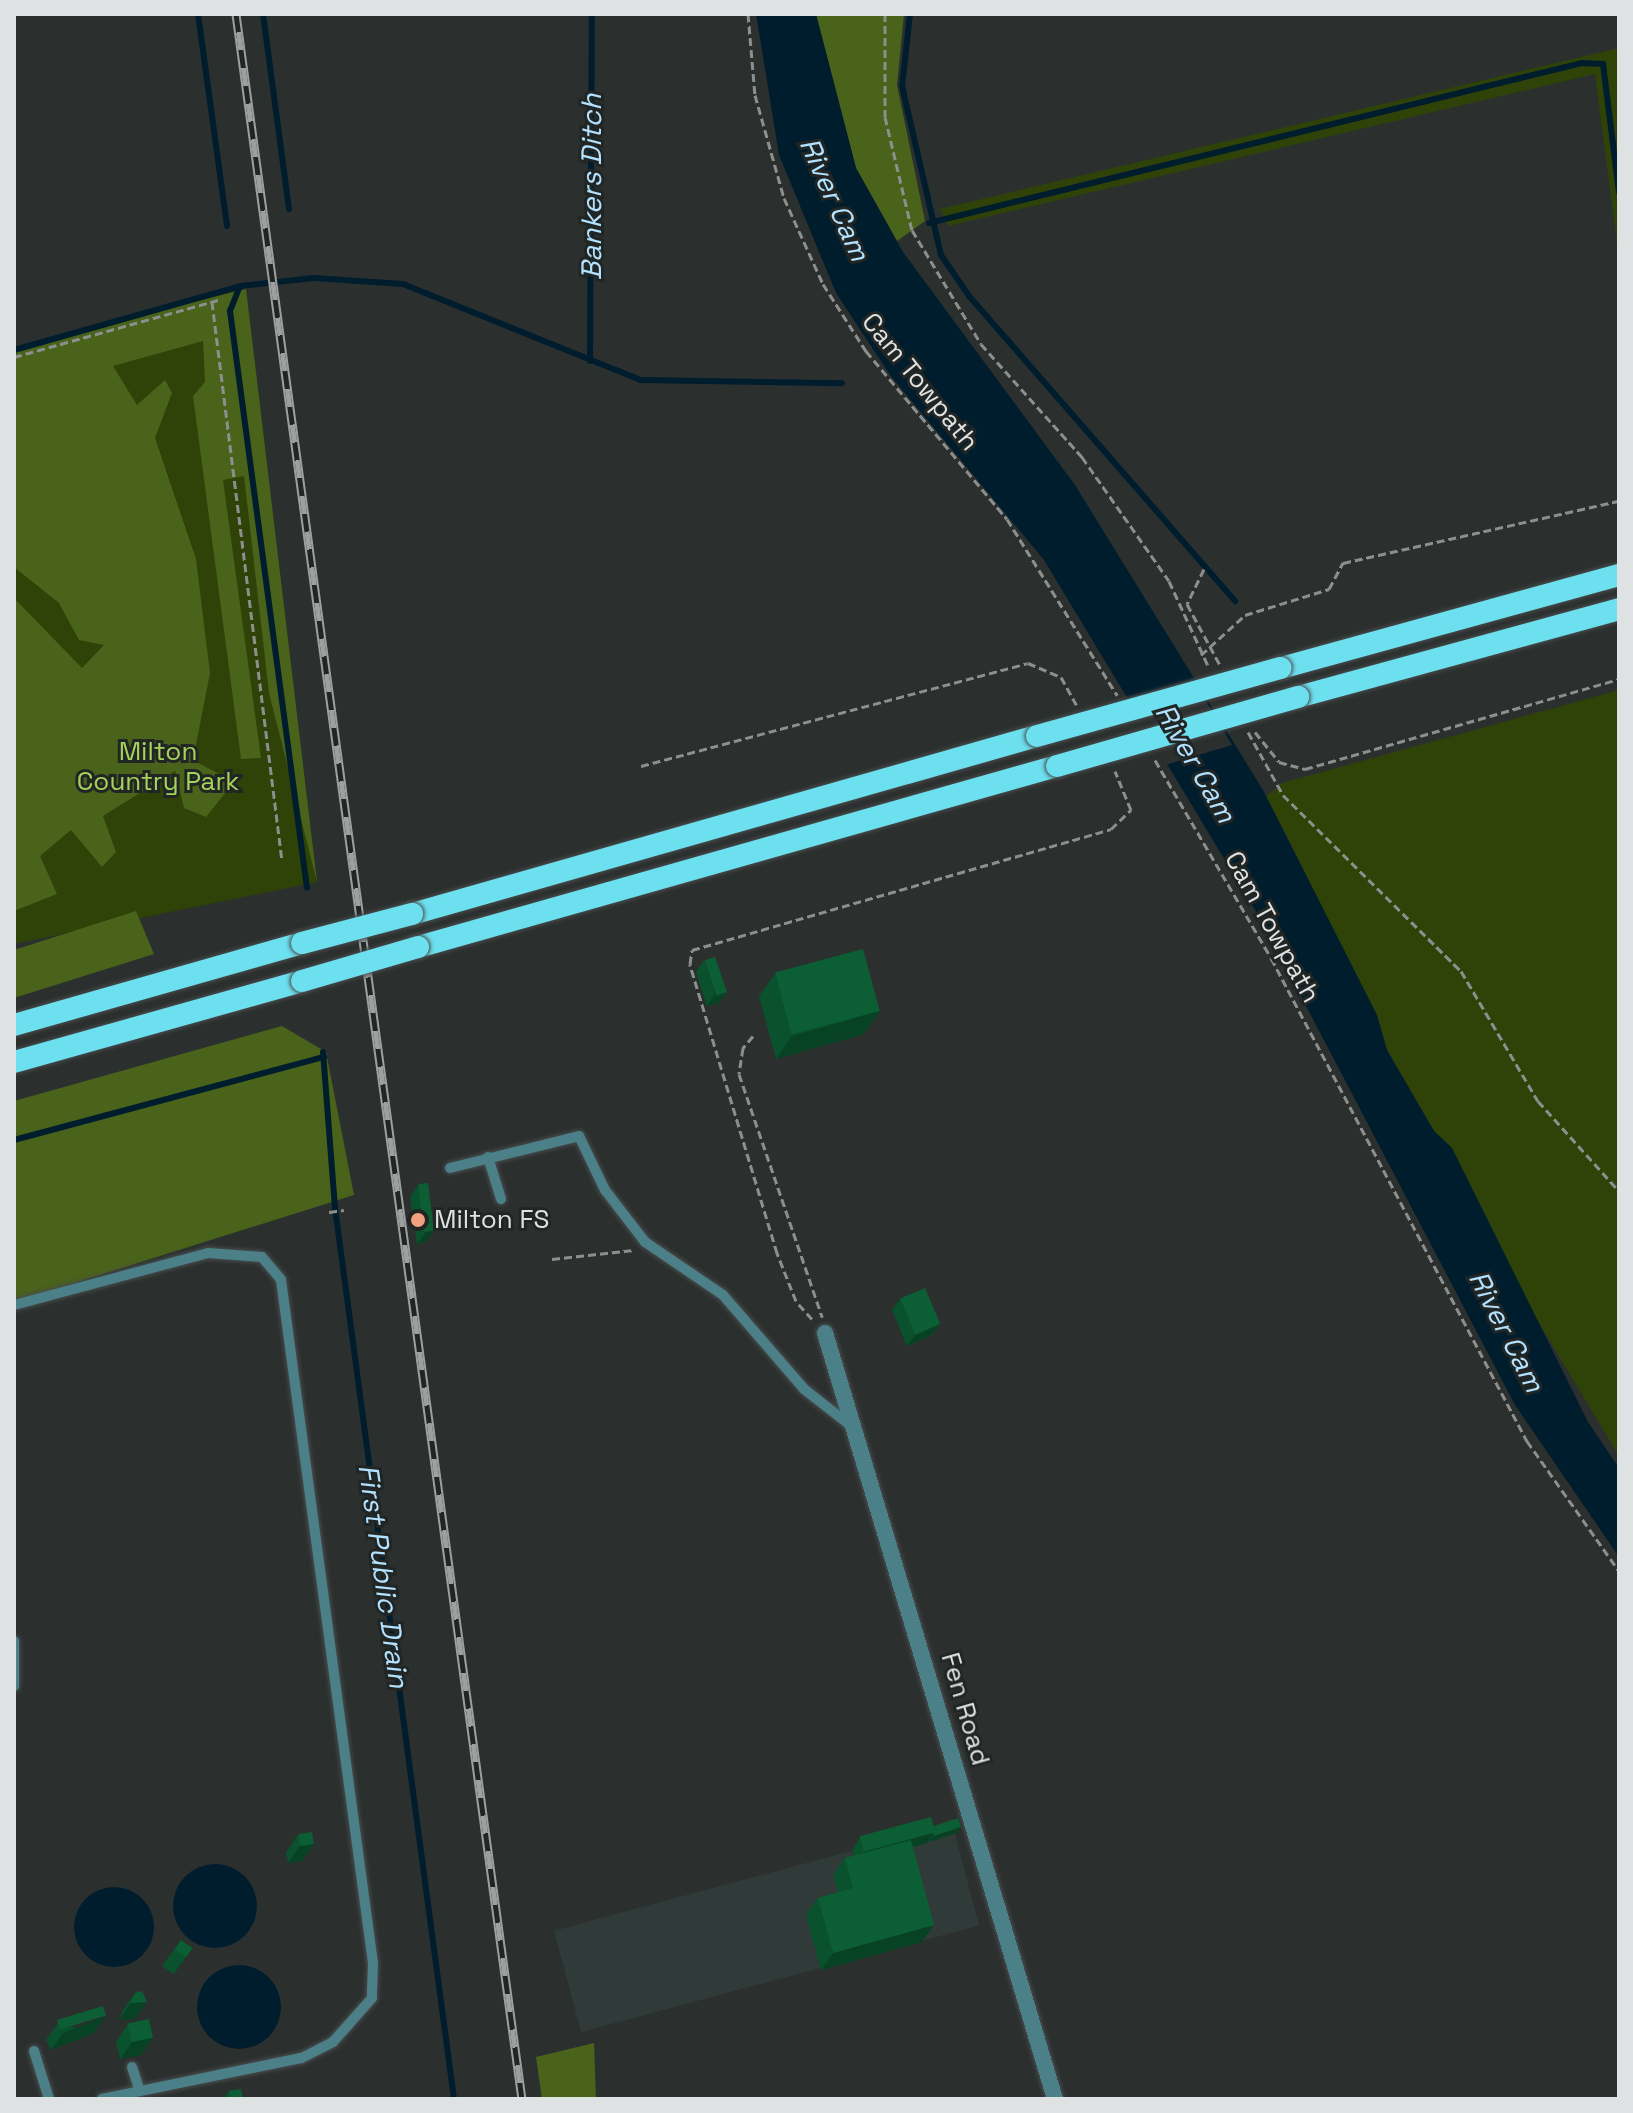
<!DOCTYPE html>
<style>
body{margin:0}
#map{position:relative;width:1633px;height:2113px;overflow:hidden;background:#2b302f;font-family:"Space Grotesk",sans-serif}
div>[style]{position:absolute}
.built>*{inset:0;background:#303b39;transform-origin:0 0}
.green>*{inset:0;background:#2f4207}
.forest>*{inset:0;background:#4a631a}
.water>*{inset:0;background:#001d2e}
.round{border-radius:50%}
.pier>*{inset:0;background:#2b302f}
.stream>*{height:6px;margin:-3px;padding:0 3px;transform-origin:3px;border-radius:3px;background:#001d2e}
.path>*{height:3px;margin-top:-1.5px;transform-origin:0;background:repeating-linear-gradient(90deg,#8b8f8e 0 8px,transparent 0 12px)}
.roads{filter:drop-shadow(0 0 2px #484c4c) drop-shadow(0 0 2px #484c4c)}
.service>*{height:10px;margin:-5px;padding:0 5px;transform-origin:5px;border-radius:5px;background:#4b8088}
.minor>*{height:16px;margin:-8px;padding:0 8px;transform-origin:8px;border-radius:8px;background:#4b8088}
.trunk>*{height:22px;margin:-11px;padding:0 11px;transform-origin:11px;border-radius:11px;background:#6de0f0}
.rail>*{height:9px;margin-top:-4.5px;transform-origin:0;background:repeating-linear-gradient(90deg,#212625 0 18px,#9da0a0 0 36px);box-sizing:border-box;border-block:2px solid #9da0a0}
.bridges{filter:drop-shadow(0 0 2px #484c4c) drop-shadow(0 0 2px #484c4c)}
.trunk-bridge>*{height:22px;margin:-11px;padding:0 11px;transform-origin:11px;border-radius:11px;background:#6de0f0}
.wall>*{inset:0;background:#0a522d;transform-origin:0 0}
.shaded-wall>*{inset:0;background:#084224}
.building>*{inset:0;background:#0c5f34;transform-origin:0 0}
.dots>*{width:22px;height:22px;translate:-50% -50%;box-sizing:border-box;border:4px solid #212625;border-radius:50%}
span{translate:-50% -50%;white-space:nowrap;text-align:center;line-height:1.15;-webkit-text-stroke:6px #212625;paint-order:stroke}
.street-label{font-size:26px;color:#dfe2e2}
.park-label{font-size:26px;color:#a5d258}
.poi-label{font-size:26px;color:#dfe2e2}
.left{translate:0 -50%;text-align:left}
.water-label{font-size:28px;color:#b2e2ff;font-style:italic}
.frame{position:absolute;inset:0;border:16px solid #dfe2e2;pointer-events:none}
</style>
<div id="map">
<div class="built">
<i style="left:952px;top:1824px;width:105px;height:412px;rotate:75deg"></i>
</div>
<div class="green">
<i style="clip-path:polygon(1619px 48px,1619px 259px,1595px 74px,948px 226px,940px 209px)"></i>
<i style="clip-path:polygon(246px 289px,317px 882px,14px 944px,14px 347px)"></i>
<i style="clip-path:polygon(1619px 690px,1619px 1456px,1529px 1306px,1452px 1148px,1434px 1131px,1387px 1050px,1266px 797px,1282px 783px)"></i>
</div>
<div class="forest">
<i style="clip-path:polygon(816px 14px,904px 14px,897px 85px,925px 221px,897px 241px,856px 168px)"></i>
<i style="clip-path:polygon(246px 289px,317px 882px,269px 693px,244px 476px,223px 480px,261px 758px,241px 759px,193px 396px,205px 382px,203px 341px,113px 366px,137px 405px,165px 380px,172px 393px,155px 438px,196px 559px,210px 673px,193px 760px,234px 782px,206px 817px,184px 808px,175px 771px,103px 816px,116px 852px,102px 867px,71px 830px,40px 856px,57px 894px,14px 911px,14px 598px,82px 668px,104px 645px,79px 640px,59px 603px,14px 567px,14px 347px)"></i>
<i style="clip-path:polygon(136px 911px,154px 954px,14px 998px,14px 950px)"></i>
<i style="clip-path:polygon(282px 1026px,326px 1052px,354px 1195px,14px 1302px,14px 1101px)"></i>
<i style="clip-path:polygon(594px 2043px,596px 2099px,542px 2099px,536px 2057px)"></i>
</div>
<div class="water">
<i style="clip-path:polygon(756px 14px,816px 14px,856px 168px,903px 252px,1075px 485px,1263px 790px,1377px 1015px,1387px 1050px,1434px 1131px,1452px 1148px,1588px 1422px,1619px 1468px,1619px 1557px,1515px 1405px,1261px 920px,1044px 560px,890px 375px,836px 293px,779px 155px)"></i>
<i class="round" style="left:173px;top:1864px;width:84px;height:84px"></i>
<i class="round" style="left:74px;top:1887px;width:80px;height:80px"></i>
<i class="round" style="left:197px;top:1965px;width:84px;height:84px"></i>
</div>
<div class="pier">
<i style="clip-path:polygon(1193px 679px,1232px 745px,1165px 765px,1125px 698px)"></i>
</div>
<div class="stream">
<i style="left:198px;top:14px;width:214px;rotate:82.2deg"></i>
<i style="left:263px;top:14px;width:197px;rotate:82.4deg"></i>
<i style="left:910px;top:14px;width:72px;rotate:96.3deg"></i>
<i style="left:902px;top:86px;width:173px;rotate:77deg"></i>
<i style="left:941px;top:255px;width:50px;rotate:55.7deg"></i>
<i style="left:969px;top:296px;width:405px;rotate:48.9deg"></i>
<i style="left:929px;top:223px;width:672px;rotate:-13.77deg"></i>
<i style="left:1582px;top:63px;width:21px;rotate:3deg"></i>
<i style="left:1603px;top:64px;width:129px;rotate:82.9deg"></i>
<i style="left:240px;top:286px;width:27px;rotate:112deg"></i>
<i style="left:230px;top:311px;width:582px;rotate:82.4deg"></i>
<i style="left:14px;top:350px;width:235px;rotate:-15.8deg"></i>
<i style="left:240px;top:286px;width:74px;rotate:-6.2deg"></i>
<i style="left:314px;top:278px;width:89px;rotate:3.9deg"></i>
<i style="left:403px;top:284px;width:257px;rotate:22deg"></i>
<i style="left:641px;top:380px;width:201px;rotate:0.9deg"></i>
<i style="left:590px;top:361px;width:347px;rotate:-89.7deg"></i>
<i style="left:323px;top:1052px;width:156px;rotate:85.6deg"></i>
<i style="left:335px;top:1208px;width:899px;rotate:82.39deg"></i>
<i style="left:14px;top:1140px;width:321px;rotate:-15deg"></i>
</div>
<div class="path">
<i style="left:748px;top:14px;width:81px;rotate:85.1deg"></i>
<i style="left:755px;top:95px;width:107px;rotate:74.3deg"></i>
<i style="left:784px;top:198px;width:94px;rotate:65.6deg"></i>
<i style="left:823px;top:284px;width:80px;rotate:57.3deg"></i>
<i style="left:866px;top:351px;width:219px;rotate:50deg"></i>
<i style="left:1007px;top:519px;width:208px;rotate:58deg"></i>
<i style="left:885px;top:14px;width:103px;rotate:90deg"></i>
<i style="left:885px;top:117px;width:116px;rotate:76.6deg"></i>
<i style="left:912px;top:230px;width:133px;rotate:58.8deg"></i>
<i style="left:981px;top:344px;width:152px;rotate:48.2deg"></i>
<i style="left:1082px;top:457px;width:151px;rotate:54.9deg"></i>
<i style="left:1169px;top:581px;width:96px;rotate:65.3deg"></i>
<i style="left:212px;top:302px;width:563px;rotate:82.86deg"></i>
<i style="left:14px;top:357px;width:216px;rotate:-15.6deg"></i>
<i style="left:1204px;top:569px;width:39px;rotate:116deg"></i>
<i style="left:1187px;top:604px;width:69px;rotate:61.6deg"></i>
<i style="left:1201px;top:655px;width:59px;rotate:-42.3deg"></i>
<i style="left:1245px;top:615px;width:88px;rotate:-17.2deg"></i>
<i style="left:1329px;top:589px;width:30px;rotate:-62deg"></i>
<i style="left:1343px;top:563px;width:283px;rotate:-12.7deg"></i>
<i style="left:1248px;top:732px;width:72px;rotate:60.9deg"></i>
<i style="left:1283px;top:795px;width:250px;rotate:44.7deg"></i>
<i style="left:1461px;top:971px;width:151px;rotate:59.4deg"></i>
<i style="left:1538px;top:1101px;width:121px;rotate:48deg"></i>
<i style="left:1255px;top:732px;width:38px;rotate:51deg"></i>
<i style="left:1279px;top:762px;width:27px;rotate:15deg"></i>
<i style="left:1305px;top:769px;width:327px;rotate:-16deg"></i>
<i style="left:1155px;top:760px;width:229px;rotate:59.6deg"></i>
<i style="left:1271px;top:958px;width:547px;rotate:62.08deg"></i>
<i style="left:1527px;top:1441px;width:159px;rotate:54.7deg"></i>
<i style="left:641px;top:766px;width:400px;rotate:-14.9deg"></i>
<i style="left:1028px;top:663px;width:36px;rotate:23deg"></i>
<i style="left:1061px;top:677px;width:33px;rotate:61deg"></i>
<i style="left:753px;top:1036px;width:16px;rotate:130deg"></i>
<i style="left:743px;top:1048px;width:26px;rotate:99deg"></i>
<i style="left:739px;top:1074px;width:257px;rotate:71.1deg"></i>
<i style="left:329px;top:1212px;width:15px;rotate:-8deg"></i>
<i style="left:552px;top:1259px;width:82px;rotate:-6.3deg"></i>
<i style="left:812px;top:1319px;width:24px;rotate:-132deg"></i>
<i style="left:796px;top:1301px;width:52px;rotate:-111.6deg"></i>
<i style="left:777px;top:1253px;width:302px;rotate:-106.8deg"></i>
<i style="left:690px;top:964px;width:14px;rotate:-82deg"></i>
<i style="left:692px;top:950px;width:436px;rotate:-16.1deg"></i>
<i style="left:1111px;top:829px;width:28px;rotate:-44deg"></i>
<i style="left:1131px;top:810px;width:42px;rotate:-112.3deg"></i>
</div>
<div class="roads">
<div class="service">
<i style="left:488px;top:1157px;width:44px;rotate:72.8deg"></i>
<i style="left:450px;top:1168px;width:133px;rotate:-13.9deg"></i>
<i style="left:579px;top:1136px;width:60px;rotate:64.3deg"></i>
<i style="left:605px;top:1190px;width:66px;rotate:52.4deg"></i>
<i style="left:645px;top:1242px;width:94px;rotate:34.2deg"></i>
<i style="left:723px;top:1295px;width:124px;rotate:49.2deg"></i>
<i style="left:804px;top:1389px;width:65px;rotate:38.1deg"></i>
<i style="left:14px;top:1305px;width:201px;rotate:-15deg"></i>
<i style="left:208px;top:1253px;width:54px;rotate:4.2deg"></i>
<i style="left:262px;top:1257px;width:30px;rotate:50deg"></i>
<i style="left:281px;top:1280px;width:689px;rotate:82.33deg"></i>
<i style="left:373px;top:1963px;width:35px;rotate:92deg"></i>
<i style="left:372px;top:1998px;width:59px;rotate:131.6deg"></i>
<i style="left:333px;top:2042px;width:36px;rotate:153deg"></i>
<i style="left:301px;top:2058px;width:203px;rotate:168.4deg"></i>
<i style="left:14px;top:1641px;width:45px;rotate:90deg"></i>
<i style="left:34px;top:2051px;width:50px;rotate:72.6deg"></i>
<i style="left:132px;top:2067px;width:25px;rotate:72deg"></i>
</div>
<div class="minor">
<i style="left:825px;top:1333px;width:800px;rotate:73.29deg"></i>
</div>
<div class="trunk">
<i style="left:1281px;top:668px;width:351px;rotate:-15.4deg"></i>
<i style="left:1298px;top:697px;width:333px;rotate:-15.3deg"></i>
<i style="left:412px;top:914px;width:650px;rotate:-15.9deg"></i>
<i style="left:418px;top:947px;width:664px;rotate:-15.82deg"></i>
<i style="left:14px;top:1025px;width:299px;rotate:-15.9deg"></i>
<i style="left:14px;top:1062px;width:299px;rotate:-15.7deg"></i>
</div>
</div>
<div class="rail">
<i style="left:236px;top:14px;width:2105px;rotate:82.19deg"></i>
</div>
<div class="bridges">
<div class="trunk-bridge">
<i style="left:1037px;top:736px;width:253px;rotate:-15.6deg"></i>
<i style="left:1057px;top:766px;width:251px;rotate:-16deg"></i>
<i style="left:302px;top:943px;width:114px;rotate:-14.8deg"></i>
<i style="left:302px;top:981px;width:121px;rotate:-16.3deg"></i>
</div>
</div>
<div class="wall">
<i style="clip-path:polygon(704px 960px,719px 1003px,707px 1006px,696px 972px)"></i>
<i style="clip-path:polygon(775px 974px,880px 1011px,864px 1034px,776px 1059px,759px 996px)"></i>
<i style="clip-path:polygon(428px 1183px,426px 1242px,417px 1244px,410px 1197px,418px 1185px)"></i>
<i style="clip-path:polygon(900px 1299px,932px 1335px,907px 1346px,892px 1310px)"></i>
<i style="clip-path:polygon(934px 1826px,957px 1833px,913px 1847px,922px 1942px,821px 1970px,806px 1915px,818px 1898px,838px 1892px,833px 1875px,845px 1858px,854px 1856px,852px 1850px,860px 1838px)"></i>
<i style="clip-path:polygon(298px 1835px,314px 1844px,302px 1861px,288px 1863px,286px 1852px)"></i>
<i style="left:181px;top:1940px;width:14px;height:32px;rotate:36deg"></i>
<i style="clip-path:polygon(135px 1993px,135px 2019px,119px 2020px,123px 2010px)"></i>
<i style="clip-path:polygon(58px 2023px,94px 2033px,51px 2050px,46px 2040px)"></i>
<i style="clip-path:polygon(128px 2024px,153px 2038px,141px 2055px,120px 2059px,116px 2041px)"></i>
<i style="clip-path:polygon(229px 2091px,243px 2099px,223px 2099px)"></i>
</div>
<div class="shaded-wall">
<i style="clip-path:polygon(727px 992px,719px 1003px,707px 1006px,715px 994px)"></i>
<i style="clip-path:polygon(880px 1011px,864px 1034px,776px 1059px,792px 1036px)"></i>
<i style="clip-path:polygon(434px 1231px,426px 1242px,417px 1244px,425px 1233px)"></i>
<i style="clip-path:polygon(940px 1324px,932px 1335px,907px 1346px,915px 1335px)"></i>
<i style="clip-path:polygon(961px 1827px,957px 1833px,929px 1842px,933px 1836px)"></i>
<i style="clip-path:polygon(935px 1832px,927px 1843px,857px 1864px,865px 1852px)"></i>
<i style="clip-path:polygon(314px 1844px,302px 1861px,288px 1863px,300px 1846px)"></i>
<i style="clip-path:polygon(934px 1925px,922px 1942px,821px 1970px,833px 1953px)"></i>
<i style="clip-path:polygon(147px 2002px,135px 2019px,119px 2020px,131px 2003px)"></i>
<i style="clip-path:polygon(106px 2016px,94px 2033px,51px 2050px,63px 2033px)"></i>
<i style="clip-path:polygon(153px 2038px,141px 2055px,120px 2059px,132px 2042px)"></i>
</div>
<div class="building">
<i style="left:863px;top:949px;width:64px;height:91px;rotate:75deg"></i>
<i style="left:715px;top:957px;width:37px;height:11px;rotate:71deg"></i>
<i style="left:428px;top:1183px;width:48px;height:10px;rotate:83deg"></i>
<i style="left:925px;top:1288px;width:39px;height:27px;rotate:67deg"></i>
<i style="left:931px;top:1817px;width:16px;height:74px;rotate:75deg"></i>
<i style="clip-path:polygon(958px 1818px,961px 1827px,933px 1836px,935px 1832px,934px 1826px)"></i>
<i style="left:312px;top:1832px;width:12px;height:14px;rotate:81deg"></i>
<i style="clip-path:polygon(911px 1840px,934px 1925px,833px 1953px,818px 1898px,853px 1888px,845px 1858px)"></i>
<i style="left:181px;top:1940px;width:14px;height:11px;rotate:36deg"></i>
<i style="clip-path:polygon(142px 1991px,147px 2002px,131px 2003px,135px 1993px)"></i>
<i style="left:103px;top:2006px;width:10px;height:48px;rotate:73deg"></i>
<i style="left:149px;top:2019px;width:19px;height:22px;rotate:78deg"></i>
<i style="clip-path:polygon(241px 2089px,243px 2099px,231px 2099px,229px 2091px)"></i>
</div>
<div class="dots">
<i style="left:418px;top:1220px;background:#f1a17d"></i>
</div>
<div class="street-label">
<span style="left:920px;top:382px;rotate:51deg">Cam Towpath</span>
<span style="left:1272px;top:927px;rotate:61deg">Cam Towpath</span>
<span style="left:965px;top:1709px;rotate:74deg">Fen Road</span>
</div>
<div class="park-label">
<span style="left:158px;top:767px">Milton<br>Country Park</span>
</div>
<div class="poi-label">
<span class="left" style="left:434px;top:1220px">Milton FS</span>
</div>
<div class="water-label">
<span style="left:591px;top:187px;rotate:-90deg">Bankers Ditch</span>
<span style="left:835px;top:199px;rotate:66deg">River Cam</span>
<span style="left:1196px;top:763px;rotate:60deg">River Cam</span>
<span style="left:1507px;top:1331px;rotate:63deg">River Cam</span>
<span style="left:384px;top:1576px;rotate:82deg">First Public Drain</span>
</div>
<div class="frame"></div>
</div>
